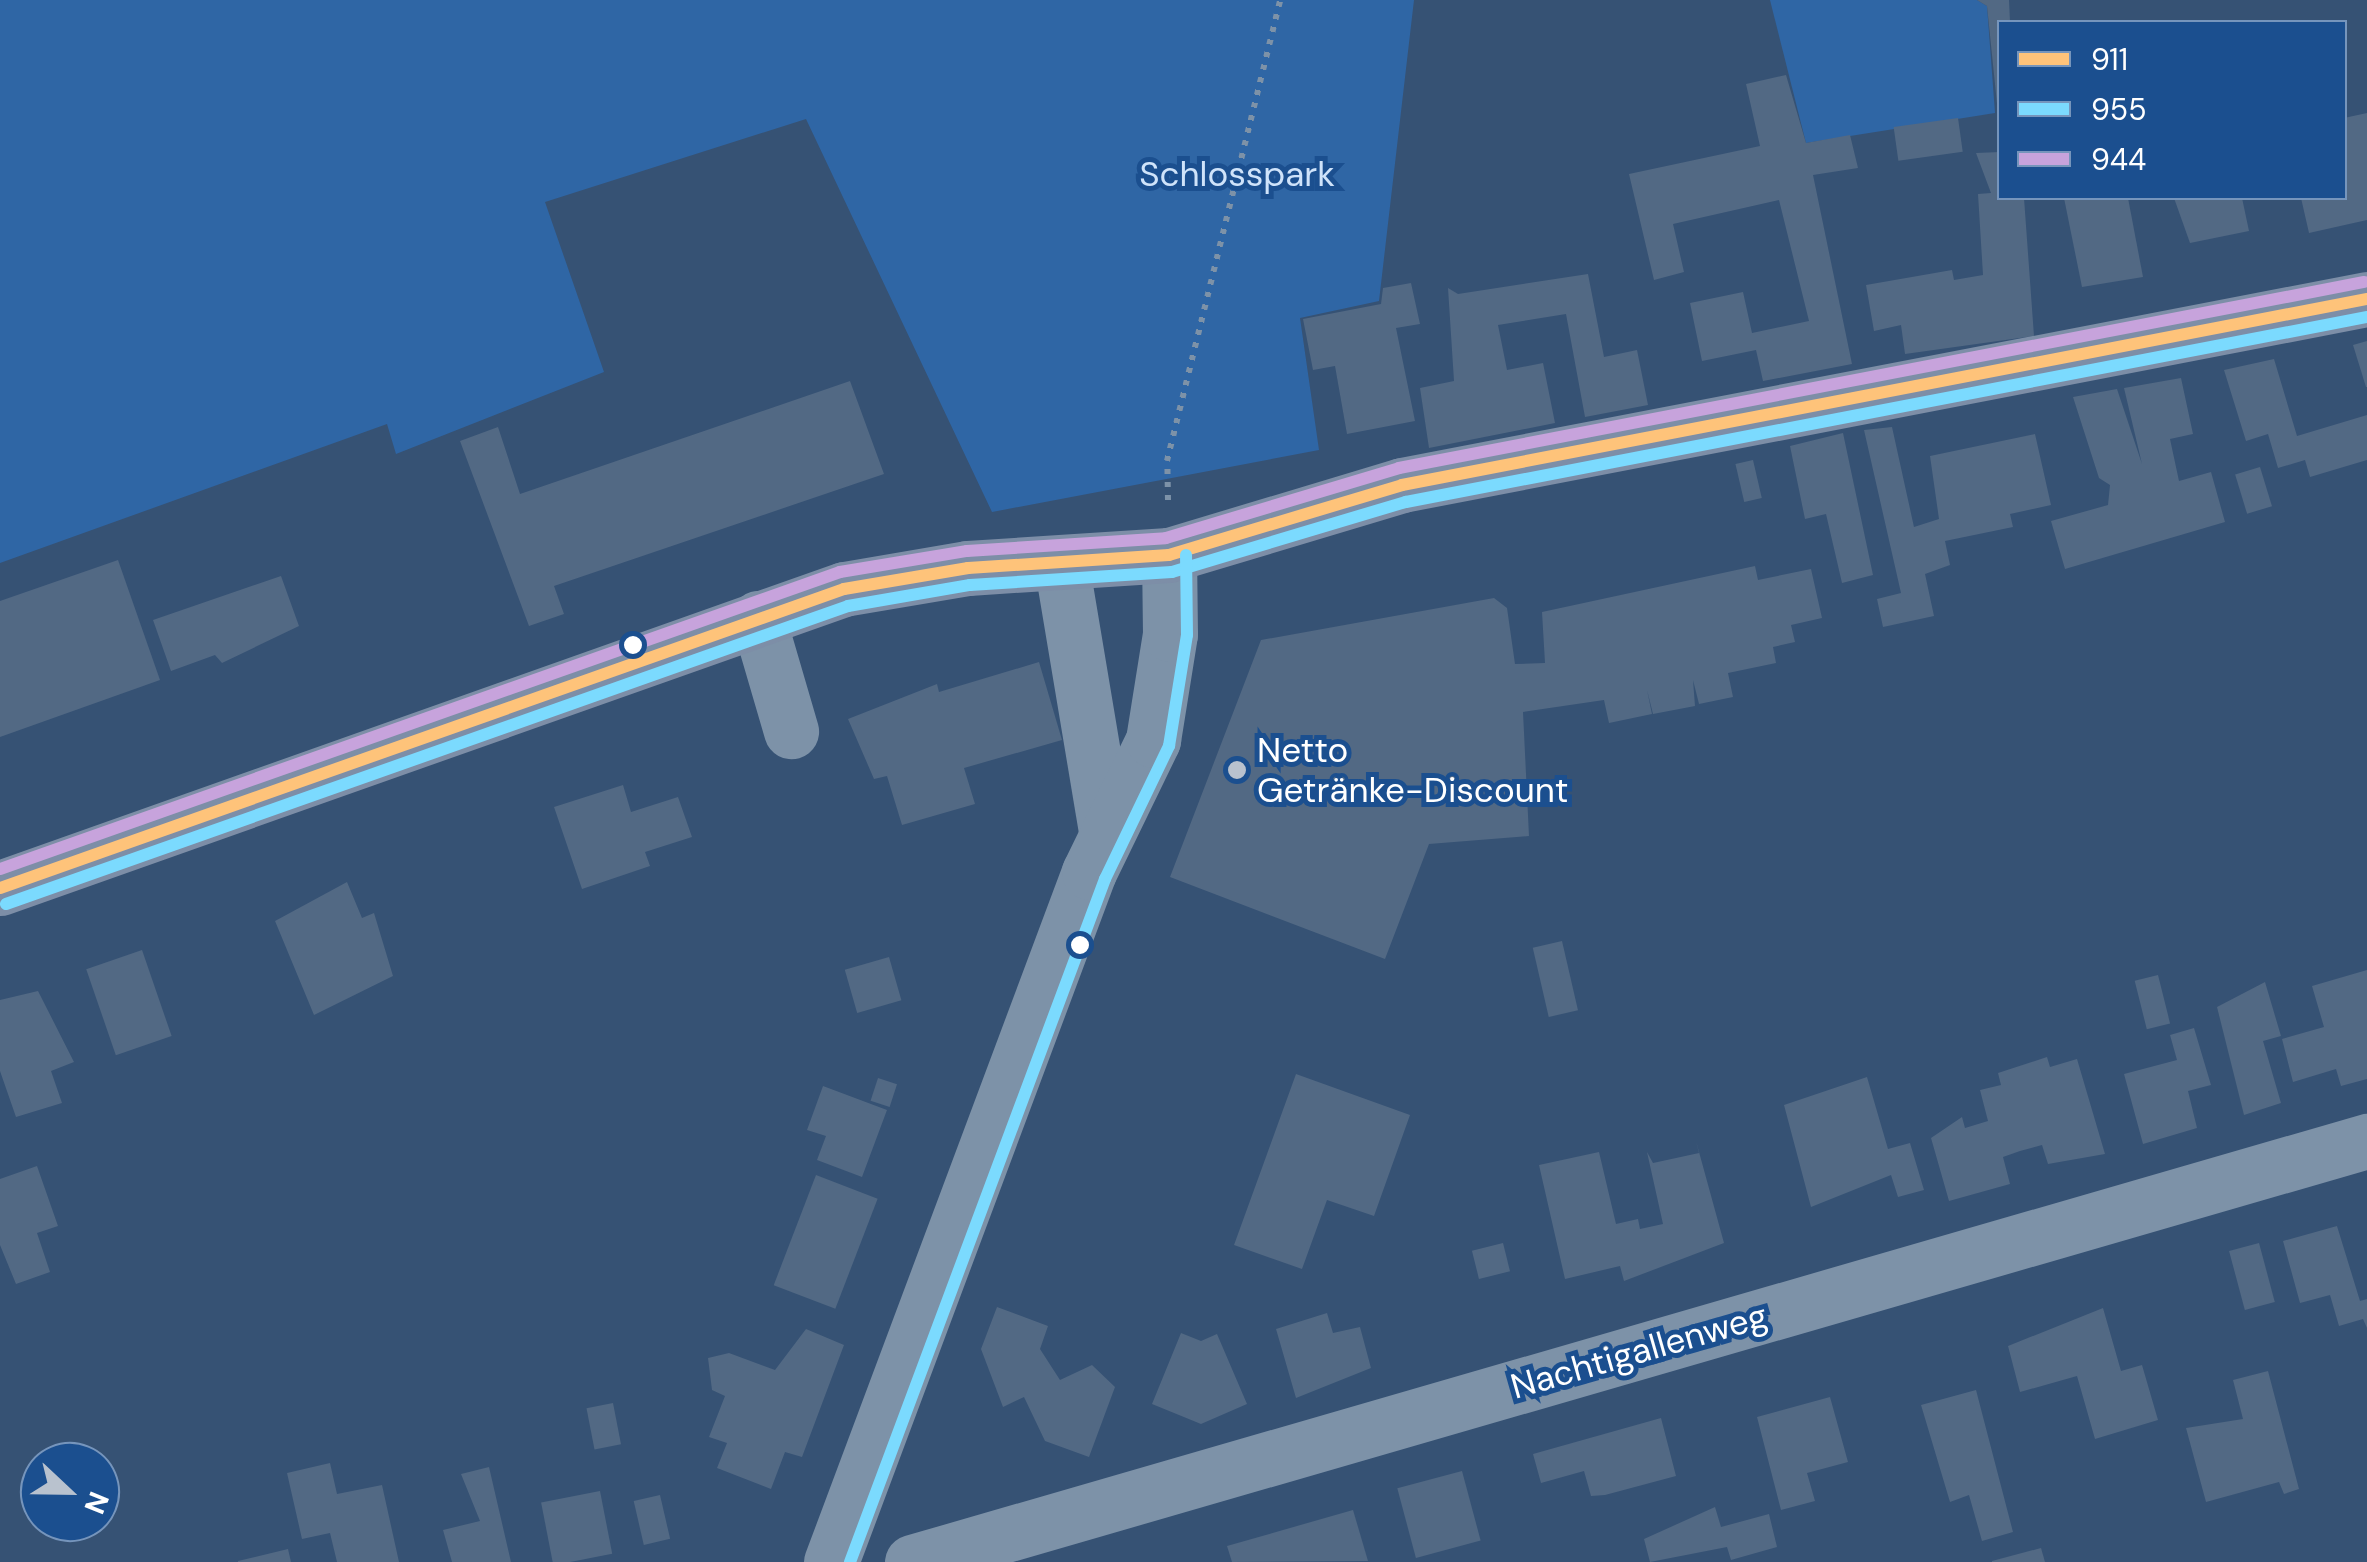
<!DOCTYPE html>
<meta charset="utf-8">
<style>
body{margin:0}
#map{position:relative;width:2367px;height:1562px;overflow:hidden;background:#365274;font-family:"DM Sans",sans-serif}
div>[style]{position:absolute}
.green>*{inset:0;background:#2f66a5}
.building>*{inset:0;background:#526984;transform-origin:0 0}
.path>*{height:6px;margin-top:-3px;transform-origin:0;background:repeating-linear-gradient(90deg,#7d92a8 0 5px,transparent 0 13px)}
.minor>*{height:55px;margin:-27.5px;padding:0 27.5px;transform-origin:27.5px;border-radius:27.5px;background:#7d92a8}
.major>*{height:55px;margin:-27.5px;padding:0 27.5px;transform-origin:27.5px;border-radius:27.5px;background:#7d8ea7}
.bus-1>*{height:12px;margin:-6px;padding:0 6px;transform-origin:6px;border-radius:6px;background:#fec37a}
.bus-2>*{height:12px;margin:-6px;padding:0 6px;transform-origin:6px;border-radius:6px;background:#7bdafe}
.bus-3>*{height:12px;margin:-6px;padding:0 6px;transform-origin:6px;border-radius:6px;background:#c7a3dc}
.dots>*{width:28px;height:28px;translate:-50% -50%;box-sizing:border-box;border:5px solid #1b4f8f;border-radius:50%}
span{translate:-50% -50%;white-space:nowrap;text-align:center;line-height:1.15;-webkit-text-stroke:10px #1b4f8f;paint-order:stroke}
.park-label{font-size:35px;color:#cfe3fa}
.poi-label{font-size:35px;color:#fff}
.left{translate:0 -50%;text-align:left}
.street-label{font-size:35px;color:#fff}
.legend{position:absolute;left:1997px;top:20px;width:350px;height:180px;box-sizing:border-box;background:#1b4f8f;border:2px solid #7695bc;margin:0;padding:12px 18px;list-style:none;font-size:30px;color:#fff}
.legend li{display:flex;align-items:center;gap:20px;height:50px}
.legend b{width:50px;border:2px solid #7695bc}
.north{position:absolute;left:20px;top:1442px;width:100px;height:100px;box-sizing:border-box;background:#1b4f8f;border:2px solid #7695bc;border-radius:50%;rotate:112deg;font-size:28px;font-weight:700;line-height:40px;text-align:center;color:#fff}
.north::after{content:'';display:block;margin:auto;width:35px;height:45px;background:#b9c2ce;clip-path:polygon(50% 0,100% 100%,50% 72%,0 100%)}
</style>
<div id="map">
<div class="green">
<i style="clip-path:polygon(0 0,1414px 0,1379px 301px,1300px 318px,1319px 450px,992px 512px,806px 119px,545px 202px,604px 372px,396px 454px,387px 424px,0 563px)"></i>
<i style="clip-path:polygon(1770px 0,1977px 0,1987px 6px,1995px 113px,1806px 143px)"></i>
</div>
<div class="building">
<i style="clip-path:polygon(1977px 0,2009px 0,2010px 22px,2000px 22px,2000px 133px,1987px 6px)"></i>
<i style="clip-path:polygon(1786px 75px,1806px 143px,1850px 135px,1858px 168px,1813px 175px,1852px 364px,1763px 381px,1756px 350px,1702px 361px,1690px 303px,1743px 292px,1752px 333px,1809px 321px,1779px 200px,1673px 224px,1684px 272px,1654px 280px,1629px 174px,1760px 146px,1746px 84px)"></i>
<i style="clip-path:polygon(2367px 113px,2367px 220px,2309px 233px,2301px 198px,2344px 198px,2344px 118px)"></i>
<i style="left:1958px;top:118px;width:34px;height:65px;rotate:82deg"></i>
<i style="clip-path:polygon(2000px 152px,2000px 198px,2024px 198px,2034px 336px,1905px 354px,1901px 325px,1874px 331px,1866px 285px,1952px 270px,1954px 280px,1983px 275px,1978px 194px,1991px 193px,1976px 153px)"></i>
<i style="clip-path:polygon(2064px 198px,2128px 198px,2143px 277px,2082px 287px)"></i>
<i style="clip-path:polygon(2174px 198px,2242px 198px,2249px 231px,2190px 243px)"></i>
<i style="clip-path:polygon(1588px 274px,1604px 357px,1637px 350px,1648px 405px,1585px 417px,1566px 314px,1498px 325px,1507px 370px,1543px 363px,1555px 423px,1429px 448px,1420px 388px,1454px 381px,1448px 288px,1458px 294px)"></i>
<i style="clip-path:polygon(1411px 283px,1420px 324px,1396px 328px,1415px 421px,1347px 434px,1335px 366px,1313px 370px,1303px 319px,1381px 304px,1383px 288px)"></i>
<i style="clip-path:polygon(2367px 341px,2367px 387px,2366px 387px,2353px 345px)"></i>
<i style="clip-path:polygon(2274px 359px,2297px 436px,2367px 415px,2367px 460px,2310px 477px,2305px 460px,2278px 468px,2268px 434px,2246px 441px,2224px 370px)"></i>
<i style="clip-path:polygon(2181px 378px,2193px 434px,2170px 439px,2179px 481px,2211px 472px,2225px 522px,2065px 569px,2051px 521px,2108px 505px,2110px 485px,2099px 478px,2073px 397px,2117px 389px,2142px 464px,2124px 388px)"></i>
<i style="clip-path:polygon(850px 381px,884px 474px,554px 586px,564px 614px,529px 626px,460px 441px,498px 427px,520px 494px)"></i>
<i style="clip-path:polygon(1892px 427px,1914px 527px,1939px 519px,1930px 456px,2035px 434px,2051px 505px,2010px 514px,2013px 527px,1945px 541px,1950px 565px,1925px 574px,1934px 616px,1883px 627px,1877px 599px,1901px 593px,1864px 430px)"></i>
<i style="clip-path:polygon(1843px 433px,1873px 575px,1842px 583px,1826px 514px,1805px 519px,1790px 446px)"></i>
<i style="left:1753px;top:460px;width:39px;height:18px;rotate:77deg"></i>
<i style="left:2260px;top:467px;width:41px;height:26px;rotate:73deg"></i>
<i style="clip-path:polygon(118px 560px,160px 680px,0 737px,0 601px)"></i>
<i style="clip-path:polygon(1755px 566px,1758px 580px,1811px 569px,1822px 618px,1791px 625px,1795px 642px,1773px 647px,1776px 663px,1728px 673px,1733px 697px,1699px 704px,1693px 680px,1695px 706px,1653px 714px,1647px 690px,1652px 714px,1609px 723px,1604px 700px,1523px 712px,1529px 836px,1429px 844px,1385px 959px,1170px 877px,1261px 640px,1494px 598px,1507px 608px,1515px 664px,1545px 663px,1542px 612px)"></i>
<i style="clip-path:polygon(281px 576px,299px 626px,222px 663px,215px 655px,171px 671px,153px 620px)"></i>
<i style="clip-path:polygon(1039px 662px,1062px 740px,964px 768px,975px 804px,902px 825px,887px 776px,874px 779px,848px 719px,937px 684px,939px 692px)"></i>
<i style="clip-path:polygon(623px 785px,631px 812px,678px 797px,692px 837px,645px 852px,650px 866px,582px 889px,554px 807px)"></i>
<i style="clip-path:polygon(347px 882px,362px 918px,374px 913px,393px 976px,314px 1015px,275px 921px)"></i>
<i style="left:1562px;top:941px;width:71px;height:30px;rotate:77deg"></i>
<i style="left:142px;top:950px;width:91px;height:59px;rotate:71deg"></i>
<i style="left:889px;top:957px;width:45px;height:46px;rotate:74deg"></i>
<i style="clip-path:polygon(2367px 970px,2367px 1079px,2341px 1086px,2336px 1069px,2293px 1082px,2282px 1039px,2324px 1027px,2312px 986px)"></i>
<i style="left:2158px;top:975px;width:50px;height:24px;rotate:76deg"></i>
<i style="clip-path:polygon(2265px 982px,2281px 1036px,2263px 1041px,2281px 1103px,2244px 1115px,2217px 1007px)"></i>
<i style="clip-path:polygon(38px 991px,74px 1062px,51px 1071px,62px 1103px,16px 1117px,0 1071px,0 1000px)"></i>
<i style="clip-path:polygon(2194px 1028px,2211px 1085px,2188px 1091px,2197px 1128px,2143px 1144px,2124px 1074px,2177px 1060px,2170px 1035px)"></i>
<i style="clip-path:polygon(2047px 1057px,2050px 1067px,2077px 1059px,2105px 1154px,2048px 1164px,2042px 1145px,2020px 1151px,2003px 1157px,2010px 1184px,1949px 1201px,1931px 1138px,1962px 1117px,1965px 1128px,1988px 1121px,1980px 1090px,2001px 1085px,1998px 1073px)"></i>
<i style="clip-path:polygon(1296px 1074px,1410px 1115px,1374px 1216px,1327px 1200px,1302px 1269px,1234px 1245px)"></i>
<i style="clip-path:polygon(1867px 1077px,1888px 1149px,1910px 1143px,1924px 1190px,1898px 1197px,1891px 1175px,1811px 1207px,1784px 1105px)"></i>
<i style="left:878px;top:1078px;width:20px;height:24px;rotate:18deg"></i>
<i style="clip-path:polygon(823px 1086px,887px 1110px,862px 1177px,817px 1160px,826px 1136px,807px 1130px)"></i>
<i style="clip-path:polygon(1696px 1141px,1724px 1243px,1624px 1281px,1620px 1266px,1565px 1279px,1539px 1165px,1599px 1152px,1616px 1224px,1638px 1219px,1640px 1229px,1663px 1224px,1647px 1152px,1653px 1163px,1699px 1153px)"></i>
<i style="clip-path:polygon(37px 1166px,58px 1226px,37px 1233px,50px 1272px,16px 1284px,0 1245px,0 1179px)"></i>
<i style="left:816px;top:1175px;width:66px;height:118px;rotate:21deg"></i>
<i style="clip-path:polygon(2337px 1226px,2360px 1301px,2367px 1299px,2367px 1328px,2363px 1319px,2339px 1326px,2330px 1295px,2300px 1303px,2283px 1241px)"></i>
<i style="left:1503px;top:1243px;width:29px;height:32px;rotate:76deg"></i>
<i style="left:2259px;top:1243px;width:61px;height:31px;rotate:75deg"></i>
<i style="clip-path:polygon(997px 1307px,1048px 1326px,1040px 1349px,1060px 1380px,1092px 1365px,1115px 1387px,1089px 1457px,1045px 1441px,1024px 1397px,1003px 1407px,981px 1349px)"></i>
<i style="clip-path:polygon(2103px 1308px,2121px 1371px,2142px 1365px,2158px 1420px,2095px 1439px,2077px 1376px,2020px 1392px,2008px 1346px)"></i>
<i style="clip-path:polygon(1327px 1313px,1333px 1333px,1360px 1327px,1371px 1368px,1296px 1398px,1276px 1329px)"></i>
<i style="clip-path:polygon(806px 1329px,844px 1345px,802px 1457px,785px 1452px,771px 1489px,717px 1468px,727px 1443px,709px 1437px,725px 1396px,712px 1390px,708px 1358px,729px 1353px,775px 1370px)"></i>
<i style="clip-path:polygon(1181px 1333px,1201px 1341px,1217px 1334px,1247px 1404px,1201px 1424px,1152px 1404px)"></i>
<i style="clip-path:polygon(2268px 1371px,2299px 1489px,2284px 1494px,2279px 1482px,2206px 1502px,2186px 1428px,2243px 1419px,2233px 1380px)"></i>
<i style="clip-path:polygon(1976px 1390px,2013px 1532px,1982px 1541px,1969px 1495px,1950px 1502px,1921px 1405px)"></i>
<i style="clip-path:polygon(1830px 1397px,1848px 1462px,1807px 1473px,1815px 1501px,1781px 1510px,1757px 1417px)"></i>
<i style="left:613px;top:1403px;width:42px;height:27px;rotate:79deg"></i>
<i style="clip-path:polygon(1661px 1418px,1676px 1476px,1605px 1495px,1591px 1496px,1584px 1471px,1541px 1483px,1533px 1454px)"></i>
<i style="clip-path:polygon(330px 1463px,337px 1494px,382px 1485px,399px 1562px,337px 1562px,330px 1533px,302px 1539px,287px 1473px)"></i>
<i style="clip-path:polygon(489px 1467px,511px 1562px,452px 1562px,443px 1530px,480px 1521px,461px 1474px)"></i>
<i style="left:1462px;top:1471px;width:72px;height:67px;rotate:75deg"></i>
<i style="left:600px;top:1491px;width:64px;height:60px;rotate:79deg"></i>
<i style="left:660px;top:1495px;width:45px;height:27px;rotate:77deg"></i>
<i style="clip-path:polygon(1715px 1507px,1721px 1527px,1769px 1514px,1777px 1547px,1731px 1560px,1727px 1547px,1650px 1562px,1644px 1539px)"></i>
<i style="clip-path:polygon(1353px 1510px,1368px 1561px,1232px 1562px,1227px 1546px)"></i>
<i style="clip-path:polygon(2041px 1548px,2045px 1562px,1992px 1562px,1992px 1561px)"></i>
<i style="clip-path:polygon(288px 1549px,291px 1562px,238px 1562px,238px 1561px)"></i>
</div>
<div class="path">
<i style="left:1168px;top:500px;width:39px;rotate:-91deg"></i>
<i style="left:1167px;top:461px;width:475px;rotate:-76.2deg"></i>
</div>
<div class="minor">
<i style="left:1062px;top:568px;width:267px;rotate:80.5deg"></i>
<i style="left:758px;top:618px;width:118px;rotate:73.7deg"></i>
<i style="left:831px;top:1562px;width:737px;rotate:-69.5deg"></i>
<i style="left:1089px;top:872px;width:147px;rotate:-64.1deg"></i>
<i style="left:1153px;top:740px;width:107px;rotate:-80.9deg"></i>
<i style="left:1170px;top:634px;width:79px;rotate:-90.7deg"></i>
<i style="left:912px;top:1562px;width:1515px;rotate:-16.14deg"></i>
</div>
<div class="major">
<i style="left:0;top:888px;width:895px;rotate:-19.51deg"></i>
<i style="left:844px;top:589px;width:126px;rotate:-9.6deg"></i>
<i style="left:968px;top:568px;width:201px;rotate:-3.7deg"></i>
<i style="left:1169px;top:555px;width:243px;rotate:-16.7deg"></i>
<i style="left:1402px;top:485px;width:983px;rotate:-10.91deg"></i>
</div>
<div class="bus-1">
<i style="left:0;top:888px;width:895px;rotate:-19.51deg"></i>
<i style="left:844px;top:589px;width:126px;rotate:-9.6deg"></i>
<i style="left:968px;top:568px;width:201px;rotate:-3.7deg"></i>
<i style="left:1169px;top:555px;width:243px;rotate:-16.7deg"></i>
<i style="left:1402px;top:485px;width:983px;rotate:-10.91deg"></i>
</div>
<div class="bus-2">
<i style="left:6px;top:904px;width:893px;rotate:-19.49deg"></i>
<i style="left:848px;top:606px;width:124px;rotate:-9.8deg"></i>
<i style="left:970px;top:585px;width:202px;rotate:-3.7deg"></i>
<i style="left:1172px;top:572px;width:244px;rotate:-16.7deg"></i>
<i style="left:1406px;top:502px;width:979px;rotate:-10.9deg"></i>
<i style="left:850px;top:1562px;width:729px;rotate:-69.53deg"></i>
<i style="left:1105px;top:879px;width:148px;rotate:-64.3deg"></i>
<i style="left:1169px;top:746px;width:112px;rotate:-80.8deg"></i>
<i style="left:1187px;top:635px;width:80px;rotate:-90.7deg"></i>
</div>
<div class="bus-3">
<i style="left:0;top:869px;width:891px;rotate:-19.47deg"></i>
<i style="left:840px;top:572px;width:129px;rotate:-9.4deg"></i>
<i style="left:967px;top:551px;width:199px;rotate:-3.7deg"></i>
<i style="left:1166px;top:538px;width:243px;rotate:-16.7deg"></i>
<i style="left:1399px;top:468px;width:983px;rotate:-10.91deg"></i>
</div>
<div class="dots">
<i style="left:633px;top:645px;background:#fff"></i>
<i style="left:1237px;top:770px;background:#b9c2ce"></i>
<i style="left:1080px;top:945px;background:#fff"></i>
</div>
<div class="park-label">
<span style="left:1237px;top:174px">Schlosspark</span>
</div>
<div class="poi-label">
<span class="left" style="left:1257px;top:770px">Netto<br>Getränke-Discount</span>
</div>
<div class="street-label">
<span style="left:1639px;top:1351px;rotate:-16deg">Nachtigallenweg</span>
</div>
<ul class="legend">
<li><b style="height:12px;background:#fec37a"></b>911</li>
<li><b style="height:12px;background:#7bdafe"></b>955</li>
<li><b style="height:12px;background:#c7a3dc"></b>944</li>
</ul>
<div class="north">N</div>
</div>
